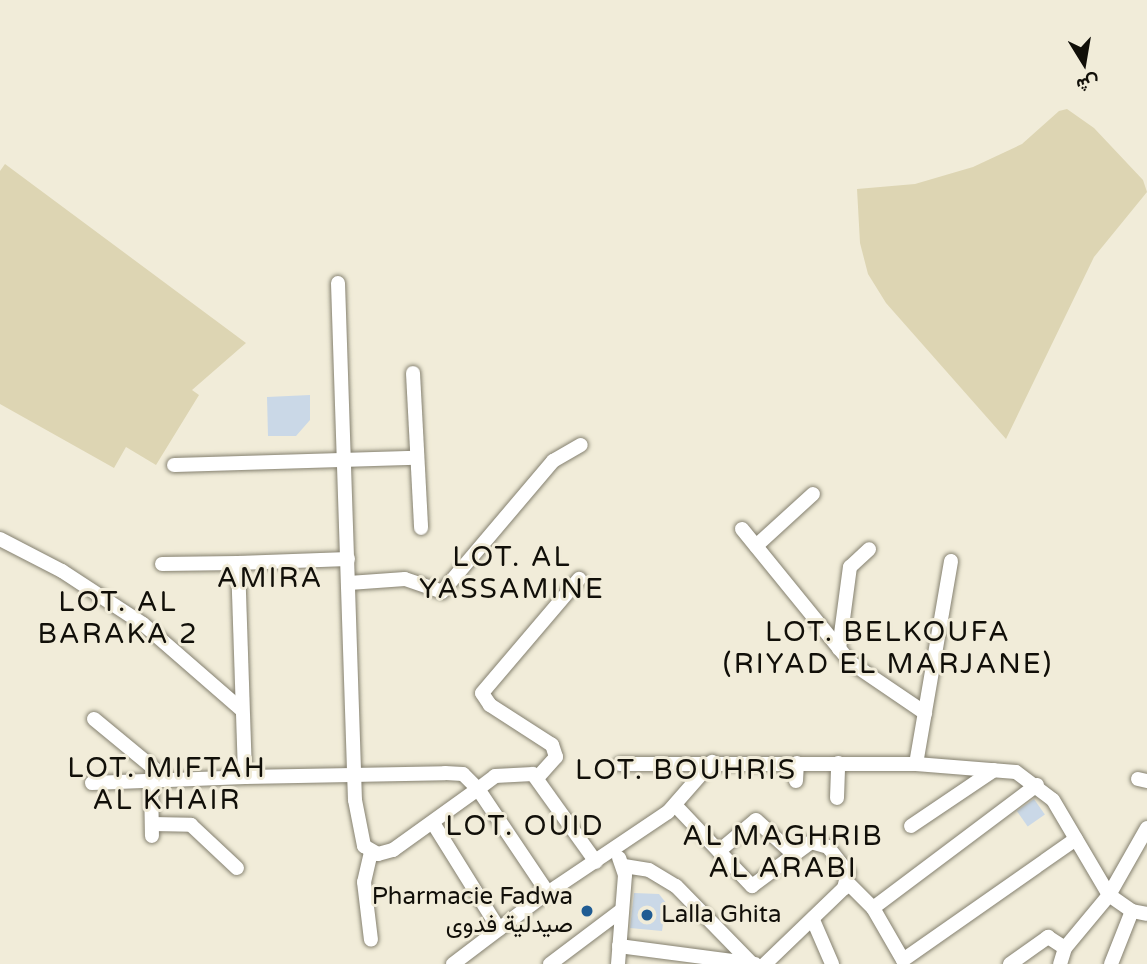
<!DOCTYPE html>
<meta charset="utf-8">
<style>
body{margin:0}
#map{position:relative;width:1147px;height:964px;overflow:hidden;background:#f1ecd9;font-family:"Varela Round",Vazirmatn,sans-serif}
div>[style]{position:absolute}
.green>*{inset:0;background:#ddd5b3}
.building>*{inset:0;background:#cad8e7;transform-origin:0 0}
.roads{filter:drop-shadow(0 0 2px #84806f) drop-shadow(0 0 2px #84806f)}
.minor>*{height:14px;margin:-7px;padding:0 7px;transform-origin:7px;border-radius:7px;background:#fff}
.dots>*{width:19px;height:19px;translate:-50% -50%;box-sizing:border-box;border:4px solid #f1ecd9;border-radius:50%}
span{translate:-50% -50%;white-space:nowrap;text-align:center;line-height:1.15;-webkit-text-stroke:6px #f1ecd9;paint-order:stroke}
.poi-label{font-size:24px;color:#110f09}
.right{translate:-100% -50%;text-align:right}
.left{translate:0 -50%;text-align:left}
.quarter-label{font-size:28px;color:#110f09;letter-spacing:2px}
.north{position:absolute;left:1049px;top:28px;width:70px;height:70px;-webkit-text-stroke:5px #f1ecd9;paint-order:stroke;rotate:169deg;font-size:19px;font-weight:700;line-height:28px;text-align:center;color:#110f09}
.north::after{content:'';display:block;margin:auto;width:24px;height:32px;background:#110f09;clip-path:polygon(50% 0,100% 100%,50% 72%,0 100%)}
</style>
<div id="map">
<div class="green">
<i style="clip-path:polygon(1067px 109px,1094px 128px,1143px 180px,1147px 192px,1094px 257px,1006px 439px,886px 303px,868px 274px,860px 243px,857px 189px,915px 184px,973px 167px,1022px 144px,1059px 111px)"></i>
<i style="clip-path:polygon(5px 164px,246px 343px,192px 390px,199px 395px,156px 465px,126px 447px,114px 468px,0 404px,0 171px)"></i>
</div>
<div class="building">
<i style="clip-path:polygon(310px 395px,310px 420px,296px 436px,268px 436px,267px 397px)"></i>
<i style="left:1034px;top:799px;width:19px;height:21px;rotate:55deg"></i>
<i style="clip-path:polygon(634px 893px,659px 894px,666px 903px,662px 931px,630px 928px)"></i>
</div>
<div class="roads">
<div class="minor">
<i style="left:338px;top:283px;width:517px;rotate:88.12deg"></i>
<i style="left:355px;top:800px;width:47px;rotate:78.9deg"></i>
<i style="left:364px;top:846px;width:16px;rotate:30deg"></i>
<i style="left:378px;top:854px;width:16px;rotate:-15deg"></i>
<i style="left:393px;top:850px;width:105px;rotate:-35.7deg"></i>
<i style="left:478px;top:789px;width:125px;rotate:56.1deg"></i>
<i style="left:413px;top:373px;width:155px;rotate:87deg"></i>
<i style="left:174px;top:465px;width:243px;rotate:-1.7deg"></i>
<i style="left:742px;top:529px;width:171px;rotate:50.9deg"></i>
<i style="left:850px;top:662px;width:91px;rotate:34.2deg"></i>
<i style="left:0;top:539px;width:70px;rotate:27.3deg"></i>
<i style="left:62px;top:571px;width:97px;rotate:33.2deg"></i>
<i style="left:143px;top:624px;width:131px;rotate:41deg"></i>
<i style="left:756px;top:546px;width:77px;rotate:-42.4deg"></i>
<i style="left:348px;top:559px;width:110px;rotate:177.9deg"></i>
<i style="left:238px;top:563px;width:214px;rotate:88.1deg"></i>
<i style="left:245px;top:777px;width:200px;rotate:-1.1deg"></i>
<i style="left:445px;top:773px;width:18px;rotate:3deg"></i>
<i style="left:463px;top:774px;width:21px;rotate:45deg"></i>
<i style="left:478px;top:789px;width:21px;rotate:-37deg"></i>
<i style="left:495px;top:776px;width:38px;rotate:-3deg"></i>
<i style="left:533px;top:774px;width:108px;rotate:54.4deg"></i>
<i style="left:162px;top:564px;width:76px;rotate:-0.8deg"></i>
<i style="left:349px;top:583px;width:56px;rotate:-4.1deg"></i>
<i style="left:405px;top:579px;width:39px;rotate:19deg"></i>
<i style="left:442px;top:592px;width:172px;rotate:-49.7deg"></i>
<i style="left:553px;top:461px;width:32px;rotate:-30deg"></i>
<i style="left:839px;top:649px;width:83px;rotate:-82.4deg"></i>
<i style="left:850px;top:567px;width:26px;rotate:-43deg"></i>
<i style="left:94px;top:719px;width:96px;rotate:39.5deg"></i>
<i style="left:620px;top:764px;width:296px"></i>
<i style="left:916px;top:764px;width:100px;rotate:4.6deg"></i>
<i style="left:1016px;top:772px;width:46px;rotate:37.1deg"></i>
<i style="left:1053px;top:800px;width:110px;rotate:59.5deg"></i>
<i style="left:1109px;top:895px;width:28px;rotate:35deg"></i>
<i style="left:1132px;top:911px;width:15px;rotate:11deg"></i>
<i style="left:916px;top:764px;width:206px;rotate:-80.2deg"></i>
<i style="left:538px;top:777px;width:27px;rotate:-48deg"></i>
<i style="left:556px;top:757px;width:13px;rotate:-108deg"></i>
<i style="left:552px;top:745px;width:74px;rotate:-147.2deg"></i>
<i style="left:490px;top:705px;width:14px;rotate:-124deg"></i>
<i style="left:482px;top:693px;width:150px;rotate:-49.6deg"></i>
<i style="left:1138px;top:779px;width:9px;rotate:13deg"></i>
<i style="left:151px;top:781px;width:55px;rotate:89deg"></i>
<i style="left:796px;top:781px;width:18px;rotate:-87deg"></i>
<i style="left:92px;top:783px;width:153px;rotate:-2.2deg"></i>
<i style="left:837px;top:798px;width:35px;rotate:-88deg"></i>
<i style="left:675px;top:805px;width:112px;rotate:46.5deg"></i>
<i style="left:752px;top:886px;width:74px;rotate:-36.7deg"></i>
<i style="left:811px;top:842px;width:18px;rotate:16deg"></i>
<i style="left:828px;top:847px;width:33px;rotate:52deg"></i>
<i style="left:848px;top:873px;width:16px;rotate:105deg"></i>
<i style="left:844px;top:888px;width:110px;rotate:136.1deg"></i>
<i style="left:433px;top:823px;width:125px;rotate:58.1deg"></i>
<i style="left:152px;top:824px;width:39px;rotate:1deg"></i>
<i style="left:191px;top:825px;width:63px;rotate:43.1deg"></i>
<i style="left:911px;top:826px;width:100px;rotate:-34deg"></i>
<i style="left:719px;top:851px;width:48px;rotate:-40deg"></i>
<i style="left:756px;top:820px;width:47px;rotate:42.4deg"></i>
<i style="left:371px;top:852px;width:31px;rotate:103deg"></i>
<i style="left:364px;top:882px;width:58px;rotate:83.1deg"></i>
<i style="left:624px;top:866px;width:25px;rotate:9deg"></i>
<i style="left:649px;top:870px;width:31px;rotate:31deg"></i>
<i style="left:676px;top:886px;width:109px;rotate:45.7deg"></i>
<i style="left:848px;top:883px;width:35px;rotate:45deg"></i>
<i style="left:873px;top:908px;width:60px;rotate:60deg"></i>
<i style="left:903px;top:960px;width:211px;rotate:-35deg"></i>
<i style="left:873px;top:908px;width:205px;rotate:-36.9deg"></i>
<i style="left:813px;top:920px;width:48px;rotate:66.6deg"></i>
<i style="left:619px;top:946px;width:137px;rotate:7.5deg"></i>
<i style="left:1065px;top:948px;width:69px;rotate:-50.3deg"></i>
<i style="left:1109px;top:895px;width:77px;rotate:-60.4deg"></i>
<i style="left:453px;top:964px;width:109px;rotate:-37.2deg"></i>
<i style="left:540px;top:898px;width:154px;rotate:-33.9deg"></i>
<i style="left:668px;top:812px;width:67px;rotate:-48.7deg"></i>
<i style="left:550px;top:964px;width:90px;rotate:-36.9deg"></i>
<i style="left:618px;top:964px;width:89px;rotate:-85.5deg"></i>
<i style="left:625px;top:875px;width:18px;rotate:-109deg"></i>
<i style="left:1010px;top:964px;width:47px;rotate:-35.4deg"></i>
<i style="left:1048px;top:937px;width:20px;rotate:33deg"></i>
<i style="left:1065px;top:948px;width:17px;rotate:107deg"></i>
<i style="left:1111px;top:964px;width:57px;rotate:-68.4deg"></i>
</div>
</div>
<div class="dots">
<i style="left:587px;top:911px;background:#205c93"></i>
<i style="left:647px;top:915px;background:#205c93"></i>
</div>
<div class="poi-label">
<span class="right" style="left:573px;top:911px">Pharmacie Fadwa<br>صيدلية فدوى</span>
<span class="left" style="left:661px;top:915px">Lalla Ghita</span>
</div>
<div class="quarter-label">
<span style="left:512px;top:573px">LOT. AL<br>YASSAMINE</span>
<span style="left:270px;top:578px">AMIRA</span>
<span style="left:118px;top:618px">LOT. AL<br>BARAKA 2</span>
<span style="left:888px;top:648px">LOT. BELKOUFA<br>(RIYAD EL MARJANE)</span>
<span style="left:167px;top:784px">LOT. MIFTAH<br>AL KHAIR</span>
<span style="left:686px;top:770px">LOT. BOUHRIS</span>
<span style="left:525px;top:826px">LOT. OUID</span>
<span style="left:783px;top:852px">AL MAGHRIB<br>AL ARABI</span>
</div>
<div class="north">ش</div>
</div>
